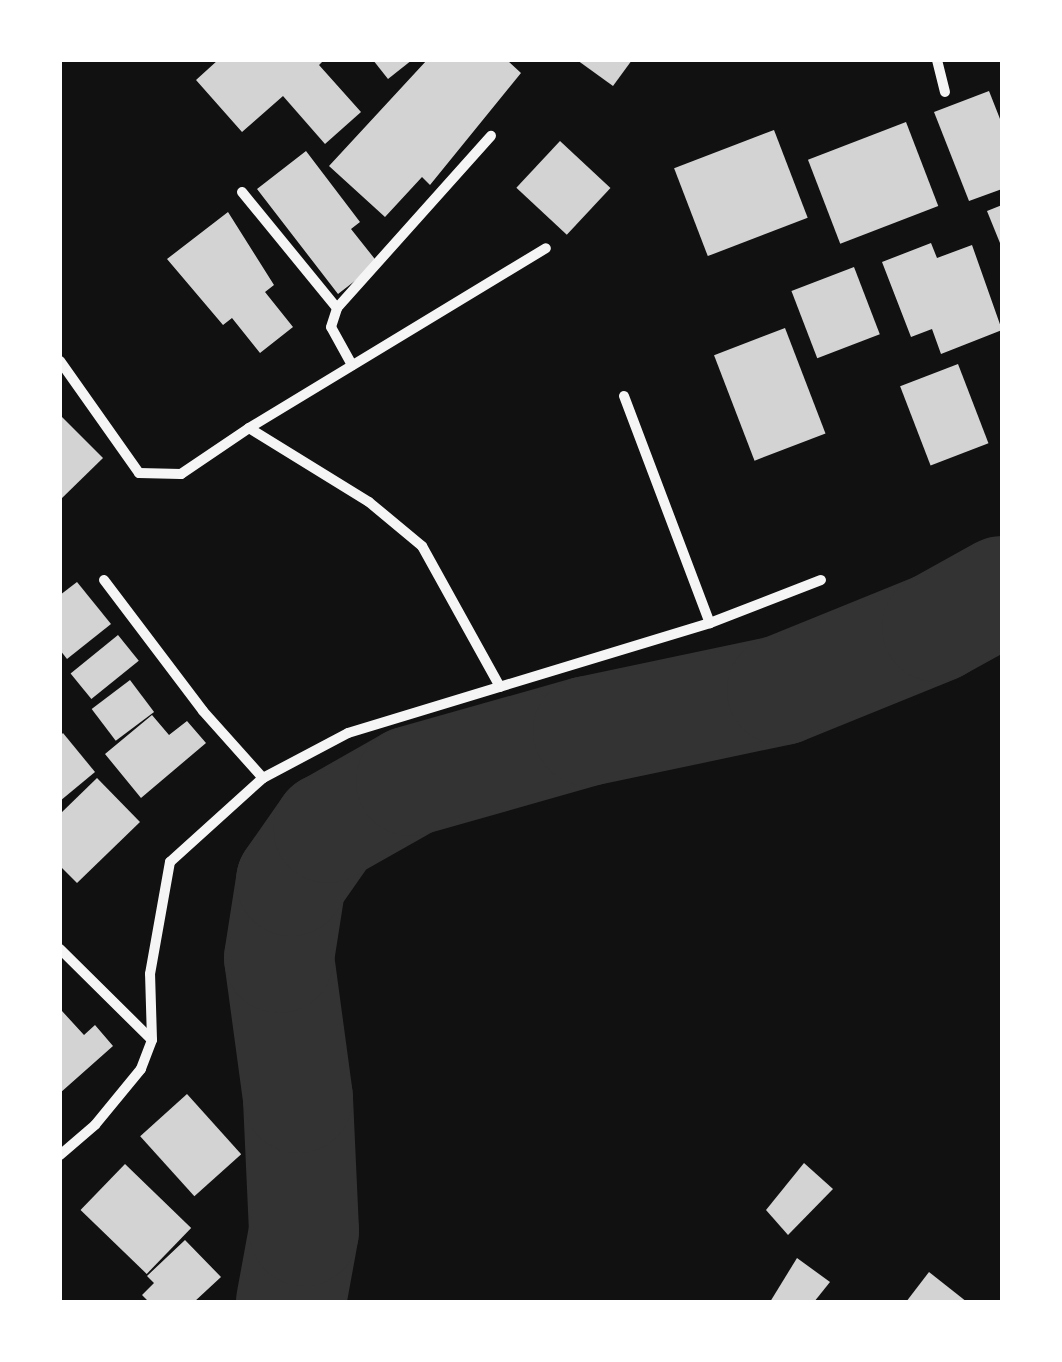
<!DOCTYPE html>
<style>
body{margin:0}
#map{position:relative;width:1062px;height:1362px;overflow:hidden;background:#111;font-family:"Crimson Pro",serif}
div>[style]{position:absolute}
.river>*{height:110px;margin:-55px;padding:0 55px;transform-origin:55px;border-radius:55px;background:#333}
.building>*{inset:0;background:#d3d3d3;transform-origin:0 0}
.minor>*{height:10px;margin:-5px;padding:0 5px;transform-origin:5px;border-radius:5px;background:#f5f5f5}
span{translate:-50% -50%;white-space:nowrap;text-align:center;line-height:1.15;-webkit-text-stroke:10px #fff;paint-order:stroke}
.frame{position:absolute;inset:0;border:62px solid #fff;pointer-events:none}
</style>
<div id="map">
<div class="river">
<i style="left:291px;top:1302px;width:72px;rotate:-79.6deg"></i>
<i style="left:304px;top:1231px;width:133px;rotate:-92.6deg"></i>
<i style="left:298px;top:1098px;width:141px;rotate:-97.7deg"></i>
<i style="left:279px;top:958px;width:78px;rotate:-81.1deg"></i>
<i style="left:291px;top:881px;width:65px;rotate:-55.1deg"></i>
<i style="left:328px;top:828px;width:95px;rotate:-29.5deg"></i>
<i style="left:411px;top:781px;width:184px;rotate:-15.8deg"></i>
<i style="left:588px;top:731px;width:198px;rotate:-11.9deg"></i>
<i style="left:782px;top:690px;width:167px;rotate:-22.1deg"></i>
<i style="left:937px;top:627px;width:74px;rotate:-29deg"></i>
</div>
<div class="building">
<i style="clip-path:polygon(218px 60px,324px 60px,319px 65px,361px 112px,325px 144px,283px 96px,242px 132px,196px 80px)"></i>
<i style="clip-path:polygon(373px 60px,412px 60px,388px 79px)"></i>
<i style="clip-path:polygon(427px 60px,507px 60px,521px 73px,430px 185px,422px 177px,385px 217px,329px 166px)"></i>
<i style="clip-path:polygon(577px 60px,632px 60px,613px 86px)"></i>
<i style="clip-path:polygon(989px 91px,1002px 124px,1002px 189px,969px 201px,934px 112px)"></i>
<i style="left:906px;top:122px;width:90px;height:105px;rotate:69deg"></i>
<i style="left:774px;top:130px;width:94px;height:107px;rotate:69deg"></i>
<i style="left:560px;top:141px;width:69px;height:64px;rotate:43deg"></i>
<i style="clip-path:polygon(306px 151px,360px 222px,351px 229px,378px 263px,338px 294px,257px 189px)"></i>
<i style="clip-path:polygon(1002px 205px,1002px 248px,987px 211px)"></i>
<i style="clip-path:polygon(228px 212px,274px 285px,265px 292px,293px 327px,260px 353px,232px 318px,223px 325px,167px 259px)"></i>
<i style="clip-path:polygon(931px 243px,937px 258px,972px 245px,1002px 330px,941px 354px,932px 329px,911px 337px,882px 262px)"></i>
<i style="left:854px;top:267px;width:72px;height:67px;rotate:69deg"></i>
<i style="left:785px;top:328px;width:113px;height:76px;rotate:69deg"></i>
<i style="left:958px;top:364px;width:85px;height:62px;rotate:69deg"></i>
<i style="clip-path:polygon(60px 415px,103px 458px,60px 500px)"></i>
<i style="clip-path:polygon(77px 582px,111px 624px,67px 659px,60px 650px,60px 595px)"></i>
<i style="left:118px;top:635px;width:33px;height:61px;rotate:51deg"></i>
<i style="left:130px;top:680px;width:40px;height:48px;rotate:53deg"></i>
<i style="clip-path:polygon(152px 715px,169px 735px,187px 721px,206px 743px,141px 798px,105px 754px)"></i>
<i style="clip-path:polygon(63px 733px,95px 772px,60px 801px,60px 736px)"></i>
<i style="clip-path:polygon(97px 778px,140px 822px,77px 883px,60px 866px,60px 814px)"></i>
<i style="clip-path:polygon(62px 1011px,84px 1035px,95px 1025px,113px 1046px,60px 1093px)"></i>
<i style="left:187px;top:1094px;width:81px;height:63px;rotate:48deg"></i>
<i style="clip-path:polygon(804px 1163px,833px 1189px,788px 1235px,766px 1210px)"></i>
<i style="left:125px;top:1164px;width:92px;height:64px;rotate:44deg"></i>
<i style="clip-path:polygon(185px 1240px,221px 1277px,194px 1302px,149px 1302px,142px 1295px,154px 1283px,147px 1276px)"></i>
<i style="clip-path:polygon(797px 1258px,830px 1282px,814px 1302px,770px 1302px)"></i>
<i style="clip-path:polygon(929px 1272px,967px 1302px,906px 1302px)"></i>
</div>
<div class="minor">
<i style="left:937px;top:60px;width:33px;rotate:76deg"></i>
<i style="left:242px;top:192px;width:150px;rotate:50.7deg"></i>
<i style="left:60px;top:361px;width:137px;rotate:54.8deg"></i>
<i style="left:139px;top:473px;width:42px;rotate:1.4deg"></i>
<i style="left:181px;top:474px;width:82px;rotate:-34.1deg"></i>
<i style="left:249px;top:428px;width:141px;rotate:31.7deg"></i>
<i style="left:369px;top:502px;width:69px;rotate:39.7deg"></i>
<i style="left:422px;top:546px;width:161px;rotate:61deg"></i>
<i style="left:352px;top:365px;width:43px;rotate:-118.9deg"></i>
<i style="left:331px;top:327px;width:20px;rotate:-72deg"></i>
<i style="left:337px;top:308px;width:231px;rotate:-48.2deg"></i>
<i style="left:624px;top:396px;width:243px;rotate:69.3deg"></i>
<i style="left:249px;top:428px;width:347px;rotate:-31.2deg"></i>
<i style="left:104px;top:580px;width:164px;rotate:52.9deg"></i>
<i style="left:203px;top:711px;width:90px;rotate:48.2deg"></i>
<i style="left:60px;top:949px;width:129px;rotate:44.7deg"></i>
<i style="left:152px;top:1040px;width:31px;rotate:111deg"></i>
<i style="left:141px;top:1069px;width:72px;rotate:129.4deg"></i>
<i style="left:95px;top:1125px;width:46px;rotate:139.4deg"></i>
<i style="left:152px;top:1040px;width:66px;rotate:-91.7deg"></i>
<i style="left:150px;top:974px;width:114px;rotate:-79.9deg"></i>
<i style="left:170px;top:862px;width:125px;rotate:-42.1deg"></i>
<i style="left:263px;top:778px;width:96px;rotate:-27.9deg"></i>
<i style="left:348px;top:733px;width:378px;rotate:-16.9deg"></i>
<i style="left:710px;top:623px;width:119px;rotate:-21.2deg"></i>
</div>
<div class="frame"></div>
</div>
